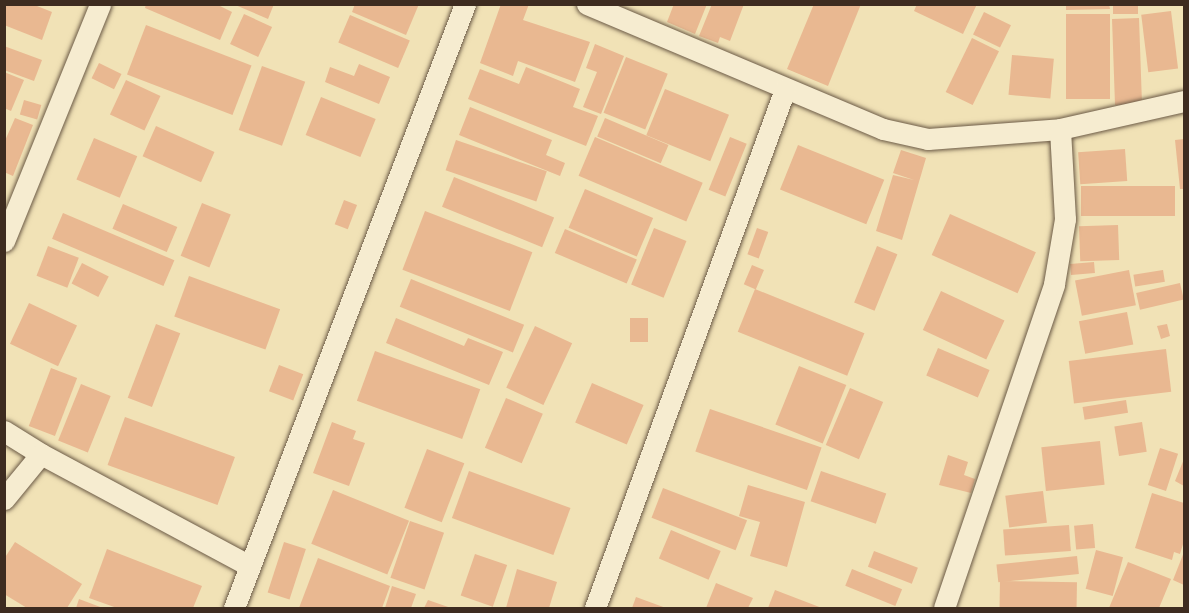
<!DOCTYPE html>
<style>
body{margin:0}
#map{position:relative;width:1189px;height:613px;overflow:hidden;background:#f1e2b6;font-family:"IM FELL French Canon",serif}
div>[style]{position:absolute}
.building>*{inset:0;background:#e9b891;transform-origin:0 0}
.roads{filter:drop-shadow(0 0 2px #6b5a46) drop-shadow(0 0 2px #6b5a46)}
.street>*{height:21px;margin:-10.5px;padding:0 10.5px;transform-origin:10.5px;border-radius:10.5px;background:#f6ecd0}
span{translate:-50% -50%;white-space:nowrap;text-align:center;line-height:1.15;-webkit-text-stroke:4.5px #f6ecd0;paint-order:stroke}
.frame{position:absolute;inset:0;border:6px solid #3e2c20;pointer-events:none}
</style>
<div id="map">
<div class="building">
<i style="clip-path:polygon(4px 4px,32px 4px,52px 12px,42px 40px,4px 25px)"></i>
<i style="clip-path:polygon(146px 4px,216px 4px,232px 12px,220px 40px,145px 8px)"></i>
<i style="clip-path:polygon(233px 4px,274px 4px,268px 19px)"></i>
<i style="clip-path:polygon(355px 4px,419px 4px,406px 35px,352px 12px)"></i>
<i style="clip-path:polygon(501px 4px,529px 4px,523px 20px,590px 42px,575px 82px,518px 61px,513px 76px,480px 63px)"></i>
<i style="clip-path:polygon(674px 4px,707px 4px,695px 34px,667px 22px)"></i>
<i style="clip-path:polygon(712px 4px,744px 4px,730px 41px,720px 37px,718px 43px,699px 36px)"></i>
<i style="clip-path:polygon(814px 4px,861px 4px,828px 86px,787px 69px)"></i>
<i style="clip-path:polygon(917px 4px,977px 4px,963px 34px,914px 11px)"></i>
<i style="clip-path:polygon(1066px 4px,1109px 4px,1110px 9px,1066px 10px)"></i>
<i style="left:1113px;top:4px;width:25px;height:10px"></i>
<i style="left:1171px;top:11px;width:58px;height:30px;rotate:83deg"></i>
<i style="left:984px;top:12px;width:30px;height:25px;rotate:26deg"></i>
<i style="left:244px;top:14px;width:31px;height:33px;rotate:25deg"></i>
<i style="left:1066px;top:14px;width:44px;height:85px"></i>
<i style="left:350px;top:15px;width:65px;height:30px;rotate:23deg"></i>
<i style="left:1139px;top:18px;width:86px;height:27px;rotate:88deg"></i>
<i style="left:146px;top:25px;width:113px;height:53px;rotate:21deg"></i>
<i style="left:972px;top:38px;width:30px;height:60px;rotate:26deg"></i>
<i style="clip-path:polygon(595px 44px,624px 56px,601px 114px,583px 107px,597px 72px,586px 68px)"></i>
<i style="clip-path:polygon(4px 46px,42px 60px,34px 81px,4px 70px)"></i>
<i style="left:1012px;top:55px;width:42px;height:40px;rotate:5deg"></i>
<i style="left:626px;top:57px;width:45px;height:60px;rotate:22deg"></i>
<i style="left:99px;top:63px;width:25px;height:17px;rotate:26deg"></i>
<i style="clip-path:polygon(359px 64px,390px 77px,379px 104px,325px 82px,330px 67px,354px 76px)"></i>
<i style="left:262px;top:66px;width:46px;height:68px;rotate:20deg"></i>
<i style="clip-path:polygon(526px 67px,580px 89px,573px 107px,598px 116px,586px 146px,468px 99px,480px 69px,519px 84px)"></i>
<i style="clip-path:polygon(4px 72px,24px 80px,11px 111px,4px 108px)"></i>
<i style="left:126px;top:80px;width:38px;height:38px;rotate:25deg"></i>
<i style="left:665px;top:89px;width:69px;height:50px;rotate:22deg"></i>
<i style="left:321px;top:97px;width:59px;height:41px;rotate:22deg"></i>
<i style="left:24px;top:100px;width:18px;height:15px;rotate:16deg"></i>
<i style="clip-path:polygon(470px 107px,552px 140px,546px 155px,565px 163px,560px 176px,459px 135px)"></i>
<i style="clip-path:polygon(15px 118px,33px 125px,13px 176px,4px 172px,4px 143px)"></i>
<i style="left:605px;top:118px;width:69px;height:20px;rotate:23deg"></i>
<i style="left:156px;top:126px;width:64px;height:33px;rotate:24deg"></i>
<i style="left:595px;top:137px;width:117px;height:42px;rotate:23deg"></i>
<i style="left:730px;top:137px;width:18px;height:57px;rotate:22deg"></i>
<i style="left:94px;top:138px;width:47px;height:45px;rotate:23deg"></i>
<i style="clip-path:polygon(1184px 139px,1184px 189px,1180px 189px,1175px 140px)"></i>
<i style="left:456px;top:140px;width:96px;height:32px;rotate:19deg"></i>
<i style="left:798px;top:145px;width:93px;height:48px;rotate:22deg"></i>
<i style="left:1125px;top:149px;width:32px;height:47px;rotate:86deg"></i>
<i style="clip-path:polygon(901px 150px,926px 158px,902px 240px,876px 231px,893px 175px,914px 180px,893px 173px)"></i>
<i style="left:454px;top:177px;width:108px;height:32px;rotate:22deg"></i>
<i style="left:1175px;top:186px;width:30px;height:94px;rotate:90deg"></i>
<i style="left:585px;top:189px;width:74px;height:42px;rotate:23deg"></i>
<i style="left:344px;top:200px;width:14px;height:26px;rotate:21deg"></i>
<i style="left:202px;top:203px;width:31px;height:57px;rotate:22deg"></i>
<i style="left:123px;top:204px;width:59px;height:27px;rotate:23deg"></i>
<i style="left:425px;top:211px;width:115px;height:63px;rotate:21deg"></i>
<i style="left:63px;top:213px;width:121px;height:28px;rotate:23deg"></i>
<i style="left:950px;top:214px;width:94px;height:45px;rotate:24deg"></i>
<i style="left:1118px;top:225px;width:35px;height:39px;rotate:88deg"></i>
<i style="left:654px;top:228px;width:35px;height:61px;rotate:22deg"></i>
<i style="left:757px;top:228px;width:12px;height:28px;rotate:20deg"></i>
<i style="left:565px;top:229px;width:78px;height:26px;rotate:23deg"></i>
<i style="left:48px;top:246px;width:33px;height:32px;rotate:21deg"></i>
<i style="left:877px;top:246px;width:22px;height:61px;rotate:22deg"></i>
<i style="left:1094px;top:262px;width:11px;height:24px;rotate:85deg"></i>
<i style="left:82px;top:263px;width:30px;height:23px;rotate:27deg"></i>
<i style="left:752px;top:265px;width:13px;height:21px;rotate:23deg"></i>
<i style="left:1129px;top:270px;width:36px;height:55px;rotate:79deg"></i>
<i style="left:1163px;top:270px;width:12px;height:30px;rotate:81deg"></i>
<i style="left:189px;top:276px;width:97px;height:43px;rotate:20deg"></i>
<i style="left:411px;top:279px;width:122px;height:30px;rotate:22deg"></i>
<i style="left:1180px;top:283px;width:17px;height:45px;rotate:77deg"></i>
<i style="left:755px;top:289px;width:118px;height:46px;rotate:22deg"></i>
<i style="left:941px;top:291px;width:70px;height:43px;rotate:25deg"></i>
<i style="left:29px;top:303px;width:53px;height:45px;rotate:25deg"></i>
<i style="left:1127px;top:312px;width:33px;height:49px;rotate:79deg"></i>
<i style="clip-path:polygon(396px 318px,464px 346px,468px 338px,503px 352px,489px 385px,386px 343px)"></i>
<i style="left:630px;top:318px;width:18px;height:24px"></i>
<i style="left:156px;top:324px;width:26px;height:79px;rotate:21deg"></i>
<i style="clip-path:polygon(1167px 324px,1170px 336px,1161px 339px,1157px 326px)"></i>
<i style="left:535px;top:326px;width:41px;height:68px;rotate:25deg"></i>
<i style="left:938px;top:348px;width:56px;height:30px;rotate:23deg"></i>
<i style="left:1166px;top:349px;width:43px;height:98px;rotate:83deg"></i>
<i style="left:375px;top:351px;width:112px;height:53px;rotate:20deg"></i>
<i style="left:279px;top:365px;width:26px;height:28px;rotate:21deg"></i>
<i style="left:799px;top:366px;width:51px;height:63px;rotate:22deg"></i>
<i style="left:51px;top:368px;width:28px;height:62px;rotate:21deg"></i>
<i style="left:592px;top:383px;width:56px;height:43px;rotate:23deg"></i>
<i style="left:81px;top:384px;width:32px;height:61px;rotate:22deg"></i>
<i style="left:850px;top:388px;width:36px;height:62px;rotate:23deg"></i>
<i style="left:506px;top:398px;width:40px;height:54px;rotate:23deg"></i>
<i style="left:1126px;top:400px;width:13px;height:44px;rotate:81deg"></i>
<i style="left:710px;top:409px;width:118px;height:45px;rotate:19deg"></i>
<i style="left:125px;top:417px;width:117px;height:51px;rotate:20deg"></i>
<i style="clip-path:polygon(332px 422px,356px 431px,353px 439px,365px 443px,349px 486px,313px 473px)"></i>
<i style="left:1142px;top:422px;width:30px;height:28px;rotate:81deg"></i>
<i style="left:1100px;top:441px;width:44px;height:59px;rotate:84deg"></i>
<i style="left:1160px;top:448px;width:19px;height:39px;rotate:18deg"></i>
<i style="left:427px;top:449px;width:40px;height:63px;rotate:21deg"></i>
<i style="clip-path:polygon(948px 455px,968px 462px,964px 475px,975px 479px,971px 493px,939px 485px)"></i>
<i style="clip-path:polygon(1184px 459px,1184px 486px,1175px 481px)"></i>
<i style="left:469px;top:471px;width:108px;height:50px;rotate:20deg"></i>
<i style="left:821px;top:471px;width:69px;height:32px;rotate:19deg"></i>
<i style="clip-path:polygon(748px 485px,805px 502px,787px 567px,750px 556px,760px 522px,739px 516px)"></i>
<i style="left:663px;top:488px;width:90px;height:32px;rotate:21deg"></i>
<i style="left:333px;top:490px;width:82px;height:58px;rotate:22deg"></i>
<i style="left:1043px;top:491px;width:32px;height:38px;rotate:83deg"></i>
<i style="clip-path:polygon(1152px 493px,1184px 503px,1184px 541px,1180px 554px,1174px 552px,1172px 560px,1135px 548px)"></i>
<i style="left:410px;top:521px;width:36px;height:60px;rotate:19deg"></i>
<i style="left:1093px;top:524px;width:24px;height:19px;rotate:85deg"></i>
<i style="left:1069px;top:525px;width:26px;height:66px;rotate:86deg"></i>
<i style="left:671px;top:530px;width:54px;height:31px;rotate:23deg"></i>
<i style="clip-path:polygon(15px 542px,82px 584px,67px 608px,27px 608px,4px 594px,4px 559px)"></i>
<i style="left:284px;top:542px;width:23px;height:53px;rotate:18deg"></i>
<i style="clip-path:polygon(107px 549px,202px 586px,193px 608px,117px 608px,89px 598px)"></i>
<i style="left:1096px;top:550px;width:28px;height:40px;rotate:15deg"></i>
<i style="left:874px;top:551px;width:47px;height:17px;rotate:21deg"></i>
<i style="clip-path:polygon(1184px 552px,1184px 585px,1173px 580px)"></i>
<i style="left:475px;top:554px;width:34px;height:44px;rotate:19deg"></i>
<i style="left:1077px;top:556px;width:18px;height:81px;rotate:84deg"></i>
<i style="clip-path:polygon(318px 558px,390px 586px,382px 608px,299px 608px)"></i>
<i style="clip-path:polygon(1128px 562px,1171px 579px,1159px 608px,1109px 608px)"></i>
<i style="clip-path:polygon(517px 569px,557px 582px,549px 608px,506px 608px)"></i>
<i style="left:852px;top:569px;width:54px;height:18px;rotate:22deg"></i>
<i style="left:1000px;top:581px;width:77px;height:27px;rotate:1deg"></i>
<i style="clip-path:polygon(716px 583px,753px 598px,748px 608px,706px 608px)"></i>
<i style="clip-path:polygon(392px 586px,416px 594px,411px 608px,385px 608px)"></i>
<i style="clip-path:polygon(775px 590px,822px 608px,768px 608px)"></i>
<i style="clip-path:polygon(636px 597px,666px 608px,632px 608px)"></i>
<i style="clip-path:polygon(79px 599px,103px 608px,76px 608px)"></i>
<i style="clip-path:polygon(428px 600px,451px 608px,424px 608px)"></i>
</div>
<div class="roads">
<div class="street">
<i style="left:587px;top:4px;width:321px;rotate:22.9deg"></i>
<i style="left:883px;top:129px;width:46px;rotate:12.5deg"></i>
<i style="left:928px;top:139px;width:132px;rotate:-4.3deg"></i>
<i style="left:1060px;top:129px;width:127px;rotate:-12.7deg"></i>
<i style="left:4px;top:241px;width:256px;rotate:-67.9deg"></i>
<i style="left:4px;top:431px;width:44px;rotate:31.9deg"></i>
<i style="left:41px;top:454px;width:237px;rotate:28.2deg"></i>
<i style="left:4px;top:499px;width:58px;rotate:-50.6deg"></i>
<i style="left:234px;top:608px;width:647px;rotate:-69.07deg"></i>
<i style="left:595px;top:608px;width:553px;rotate:-69.89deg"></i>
<i style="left:944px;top:608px;width:342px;rotate:-71.2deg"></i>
<i style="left:1054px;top:284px;width:66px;rotate:-80.4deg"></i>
<i style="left:1065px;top:219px;width:90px;rotate:-93.2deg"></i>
</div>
</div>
<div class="frame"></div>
</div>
